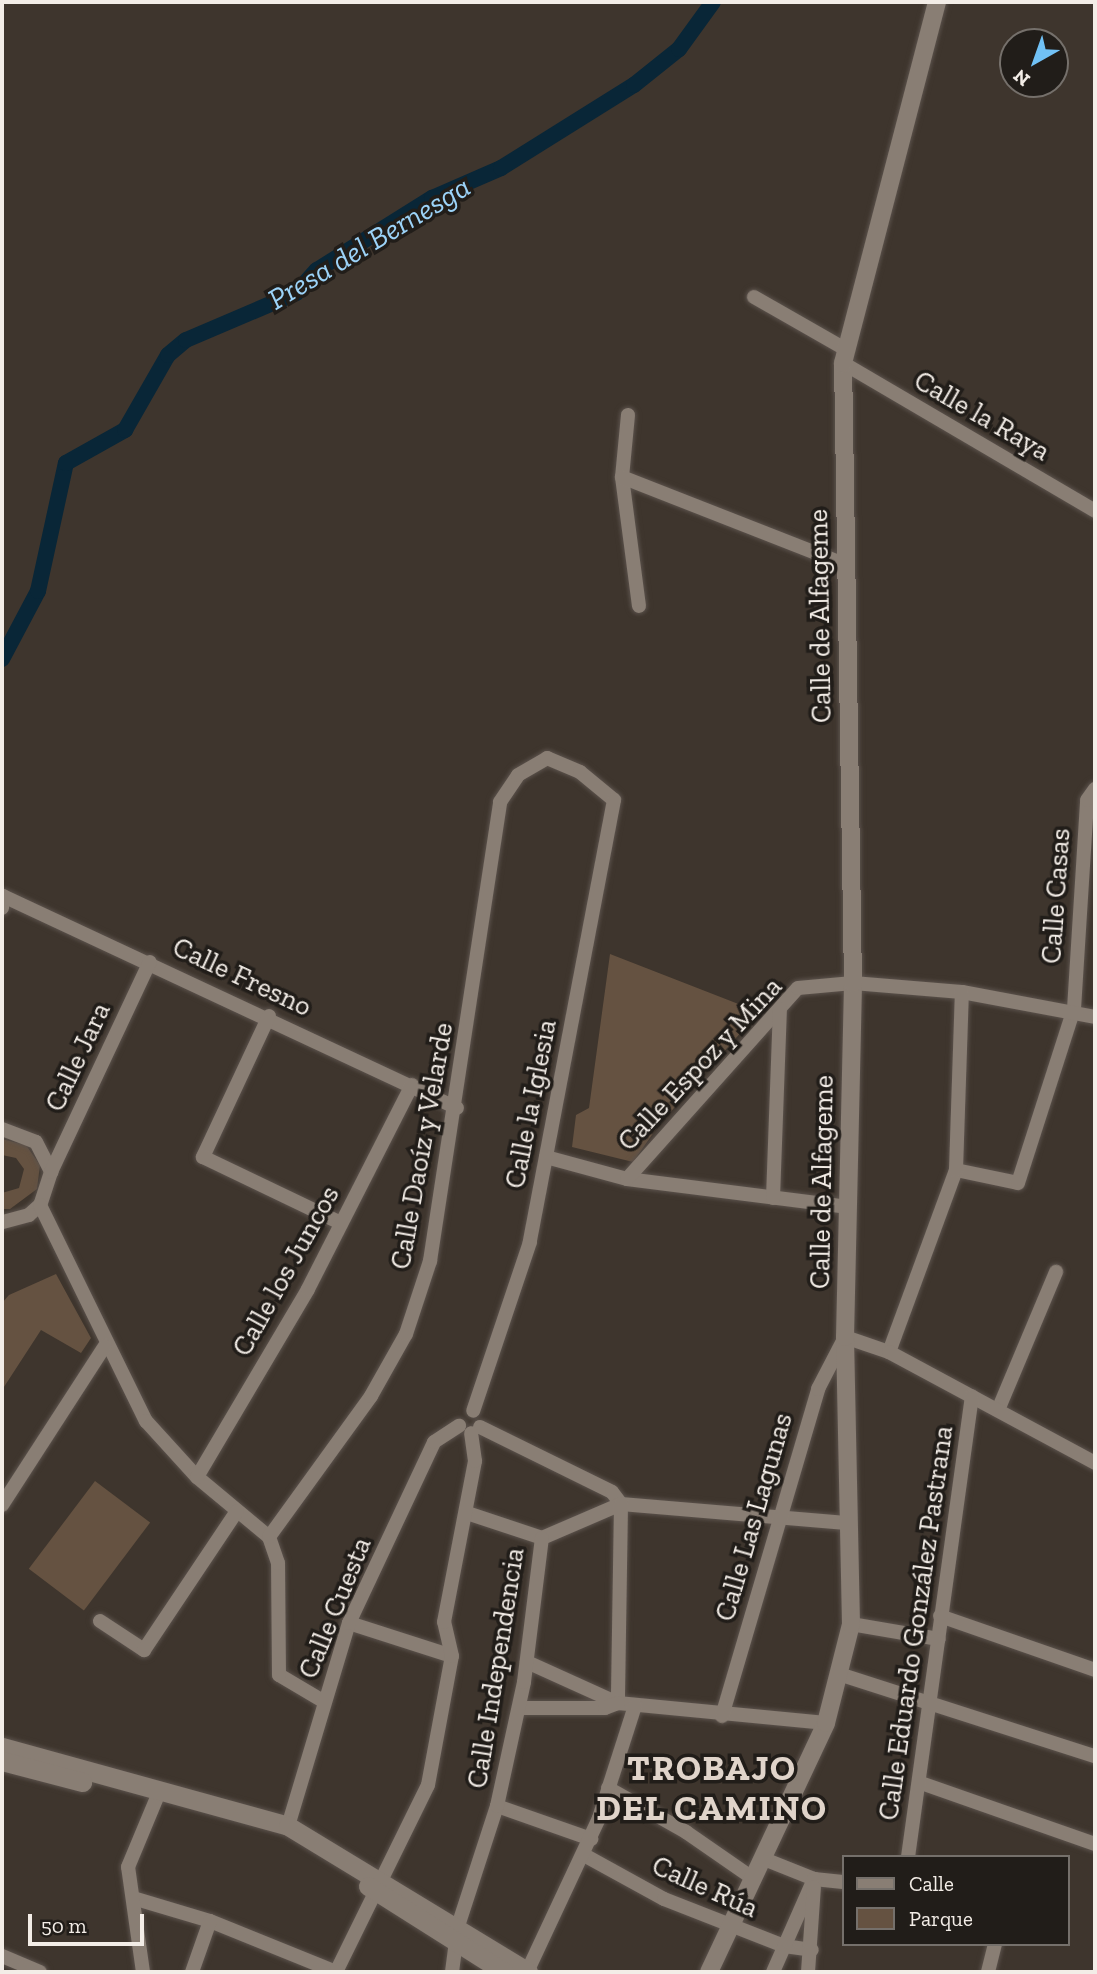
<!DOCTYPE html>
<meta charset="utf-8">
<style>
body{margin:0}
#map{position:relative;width:1097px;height:1974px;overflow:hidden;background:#3e352d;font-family:"Zilla Slab",serif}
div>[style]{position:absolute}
.green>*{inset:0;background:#655241;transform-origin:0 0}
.canal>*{height:16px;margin:-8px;padding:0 8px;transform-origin:8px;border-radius:8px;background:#092637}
.roads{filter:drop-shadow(0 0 2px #5b524c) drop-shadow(0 0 2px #5b524c)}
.minor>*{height:14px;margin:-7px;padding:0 7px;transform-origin:7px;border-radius:7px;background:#897e74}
.tertiary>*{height:18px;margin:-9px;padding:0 9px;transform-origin:9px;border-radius:9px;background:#897e74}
.secondary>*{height:19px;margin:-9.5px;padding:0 9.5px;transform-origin:9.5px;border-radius:9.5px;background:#897e74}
span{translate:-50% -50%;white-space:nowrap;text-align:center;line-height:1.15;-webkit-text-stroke:7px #211d19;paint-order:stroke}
.street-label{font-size:28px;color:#f3ede7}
.water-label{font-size:30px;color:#9cd3f8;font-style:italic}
.district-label{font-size:35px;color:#e0d4ca;font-weight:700;letter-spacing:2px}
.frame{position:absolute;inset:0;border:4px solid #f3ede7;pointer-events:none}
.legend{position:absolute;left:842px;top:1855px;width:228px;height:91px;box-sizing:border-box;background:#211d19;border:2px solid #75706b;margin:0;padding:9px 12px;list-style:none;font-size:21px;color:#f3ede7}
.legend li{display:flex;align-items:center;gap:14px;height:35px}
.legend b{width:35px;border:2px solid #75706b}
.north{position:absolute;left:999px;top:28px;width:70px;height:70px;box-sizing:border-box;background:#211d19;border:2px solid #75706b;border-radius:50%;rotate:220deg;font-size:19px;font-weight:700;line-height:28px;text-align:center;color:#f3ede7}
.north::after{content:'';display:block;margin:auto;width:24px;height:32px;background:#71c1f5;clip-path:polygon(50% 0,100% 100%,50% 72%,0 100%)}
.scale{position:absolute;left:28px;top:1914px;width:116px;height:32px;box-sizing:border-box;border:4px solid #f3ede7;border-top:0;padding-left:9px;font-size:21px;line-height:24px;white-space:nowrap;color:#f3ede7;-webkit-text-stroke:5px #211d19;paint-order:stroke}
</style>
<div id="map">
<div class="green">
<i style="clip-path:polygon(610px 954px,759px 1012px,659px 1125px,633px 1162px,572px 1147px,576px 1115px,589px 1108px)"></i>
<i style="clip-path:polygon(2px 1139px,26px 1145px,40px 1165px,37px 1189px,10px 1209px,2px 1209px,2px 1193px,19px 1188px,24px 1169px,16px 1158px,2px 1155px)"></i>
<i style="clip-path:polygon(56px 1274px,91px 1338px,81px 1353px,41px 1330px,2px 1390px,2px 1303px,9px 1295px)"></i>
<i style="left:95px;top:1481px;width:69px;height:110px;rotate:37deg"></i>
</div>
<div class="canal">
<i style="left:2px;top:659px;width:77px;rotate:-62.1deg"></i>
<i style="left:38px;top:591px;width:131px;rotate:-77.7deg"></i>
<i style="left:66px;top:463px;width:68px;rotate:-29.2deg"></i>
<i style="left:125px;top:430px;width:86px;rotate:-60.2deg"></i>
<i style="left:168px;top:355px;width:23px;rotate:-40deg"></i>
<i style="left:186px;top:340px;width:120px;rotate:-23.1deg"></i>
<i style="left:296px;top:293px;width:31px;rotate:-48deg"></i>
<i style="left:317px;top:270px;width:136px;rotate:-32.1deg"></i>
<i style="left:432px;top:198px;width:75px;rotate:-23.5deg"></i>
<i style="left:501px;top:168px;width:157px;rotate:-32deg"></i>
<i style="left:634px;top:85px;width:58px;rotate:-38.7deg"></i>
<i style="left:679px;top:49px;width:58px;rotate:-54.1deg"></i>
</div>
<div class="roads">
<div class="minor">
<i style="left:754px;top:297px;width:107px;rotate:29.7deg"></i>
<i style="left:843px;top:363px;width:292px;rotate:30.4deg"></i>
<i style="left:628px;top:415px;width:62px;rotate:95.5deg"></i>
<i style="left:622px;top:477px;width:130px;rotate:82.5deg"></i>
<i style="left:622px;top:477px;width:241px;rotate:21.4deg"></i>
<i style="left:2px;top:908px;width:12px;rotate:-85deg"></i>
<i style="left:3px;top:896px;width:501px;rotate:25.03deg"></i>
<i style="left:269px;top:1016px;width:156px;rotate:115.1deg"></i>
<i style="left:203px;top:1157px;width:153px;rotate:25.6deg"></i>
<i style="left:2px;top:1129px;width:36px;rotate:21deg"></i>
<i style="left:36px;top:1142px;width:34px;rotate:63deg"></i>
<i style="left:51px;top:1172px;width:35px;rotate:108deg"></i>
<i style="left:40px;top:1205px;width:15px;rotate:138deg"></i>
<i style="left:29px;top:1215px;width:28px;rotate:165deg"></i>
<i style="left:546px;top:1157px;width:84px;rotate:15.2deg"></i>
<i style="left:627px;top:1179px;width:223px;rotate:7.2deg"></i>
<i style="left:956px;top:1170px;width:63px;rotate:11.8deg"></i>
<i style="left:1018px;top:1183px;width:183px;rotate:-72.2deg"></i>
<i style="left:1074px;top:1009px;width:209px;rotate:-86.4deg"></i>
<i style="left:1087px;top:800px;width:14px;rotate:-54deg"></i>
<i style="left:51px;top:1172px;width:232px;rotate:-64.8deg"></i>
<i style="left:627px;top:1179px;width:256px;rotate:-48.2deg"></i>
<i style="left:798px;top:988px;width:55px;rotate:-5.2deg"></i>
<i style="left:853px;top:983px;width:109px;rotate:4.7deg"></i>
<i style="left:962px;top:992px;width:135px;rotate:10.6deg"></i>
<i style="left:773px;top:1198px;width:189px;rotate:-87.9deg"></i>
<i style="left:40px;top:1205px;width:241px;rotate:63.9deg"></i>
<i style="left:146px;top:1421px;width:76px;rotate:47.7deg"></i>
<i style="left:197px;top:1477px;width:94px;rotate:39.8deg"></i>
<i style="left:889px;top:1352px;width:194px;rotate:-69.8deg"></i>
<i style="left:956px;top:1170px;width:178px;rotate:-88.1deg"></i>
<i style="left:998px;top:1410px;width:150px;rotate:-67.2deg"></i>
<i style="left:480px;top:1427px;width:147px;rotate:26.2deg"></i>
<i style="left:612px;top:1492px;width:15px;rotate:53deg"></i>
<i style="left:621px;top:1504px;width:229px;rotate:4.8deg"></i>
<i style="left:197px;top:1477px;width:218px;rotate:-59.4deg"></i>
<i style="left:308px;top:1289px;width:229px;rotate:-63deg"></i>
<i style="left:2px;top:1505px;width:189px;rotate:-57.1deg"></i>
<i style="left:467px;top:1513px;width:79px;rotate:18.4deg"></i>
<i style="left:542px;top:1538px;width:86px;rotate:-23.3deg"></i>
<i style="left:621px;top:1504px;width:199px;rotate:90.9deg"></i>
<i style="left:940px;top:1616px;width:164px;rotate:19.2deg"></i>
<i style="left:100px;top:1621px;width:53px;rotate:33.4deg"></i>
<i style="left:144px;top:1650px;width:167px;rotate:-56.2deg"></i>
<i style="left:349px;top:1623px;width:108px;rotate:17.8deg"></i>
<i style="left:851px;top:1624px;width:89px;rotate:9.7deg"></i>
<i style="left:527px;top:1662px;width:100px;rotate:24.3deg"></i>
<i style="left:618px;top:1703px;width:209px;rotate:5.5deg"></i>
<i style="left:842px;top:1675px;width:266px;rotate:17.8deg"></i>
<i style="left:323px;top:1701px;width:51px;rotate:-149.4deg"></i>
<i style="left:279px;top:1675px;width:112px;rotate:-90.5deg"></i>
<i style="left:278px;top:1563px;width:28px;rotate:-109deg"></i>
<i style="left:269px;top:1537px;width:174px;rotate:-54.1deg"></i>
<i style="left:371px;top:1396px;width:71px;rotate:-60.6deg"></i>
<i style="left:406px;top:1334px;width:77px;rotate:-71.8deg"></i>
<i style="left:430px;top:1261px;width:464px;rotate:-81.3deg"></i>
<i style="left:500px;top:802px;width:32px;rotate:-56deg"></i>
<i style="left:518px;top:775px;width:34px;rotate:-30deg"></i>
<i style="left:547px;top:758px;width:36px;rotate:23deg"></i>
<i style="left:580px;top:772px;width:44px;rotate:39.5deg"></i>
<i style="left:614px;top:800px;width:450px;rotate:100.8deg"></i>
<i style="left:530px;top:1242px;width:178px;rotate:108.6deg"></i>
<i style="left:519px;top:1708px;width:86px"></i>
<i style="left:605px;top:1708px;width:14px;rotate:-21deg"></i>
<i style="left:722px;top:1716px;width:341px;rotate:-73.6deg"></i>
<i style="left:818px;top:1389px;width:59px;rotate:-62.6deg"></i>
<i style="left:845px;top:1337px;width:46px;rotate:18.8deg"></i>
<i style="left:889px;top:1352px;width:234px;rotate:28.3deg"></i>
<i style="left:921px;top:1783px;width:184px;rotate:19.3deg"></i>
<i style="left:608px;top:1788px;width:90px;rotate:29.4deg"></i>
<i style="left:686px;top:1832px;width:83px;rotate:34.7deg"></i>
<i style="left:497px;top:1806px;width:100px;rotate:19.3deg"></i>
<i style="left:288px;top:1826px;width:212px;rotate:-73.3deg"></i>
<i style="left:349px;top:1623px;width:200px;rotate:-64.8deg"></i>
<i style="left:434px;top:1442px;width:30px;rotate:-33deg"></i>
<i style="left:584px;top:1855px;width:91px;rotate:28.8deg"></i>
<i style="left:664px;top:1899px;width:129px;rotate:21.4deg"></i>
<i style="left:784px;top:1946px;width:28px;rotate:8deg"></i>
<i style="left:908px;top:1857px;width:465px;rotate:-82.1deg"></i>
<i style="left:764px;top:1859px;width:54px;rotate:21.8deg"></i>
<i style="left:814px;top:1879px;width:29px;rotate:6deg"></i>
<i style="left:133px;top:1898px;width:80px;rotate:16.6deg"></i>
<i style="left:210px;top:1921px;width:136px;rotate:22deg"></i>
<i style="left:2px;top:1956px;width:41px;rotate:22.8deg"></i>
<i style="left:143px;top:1972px;width:106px;rotate:-98.1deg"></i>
<i style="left:128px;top:1867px;width:83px;rotate:-67.4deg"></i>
<i style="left:192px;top:1972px;width:54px;rotate:-70.6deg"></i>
<i style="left:336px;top:1972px;width:208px;rotate:-63.8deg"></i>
<i style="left:428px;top:1785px;width:131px;rotate:-79.5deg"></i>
<i style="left:452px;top:1656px;width:35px;rotate:-103deg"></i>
<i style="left:444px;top:1622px;width:164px;rotate:-79.1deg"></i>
<i style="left:475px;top:1461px;width:28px;rotate:-98deg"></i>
<i style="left:452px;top:1972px;width:46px;rotate:-82.6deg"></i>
<i style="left:458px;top:1926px;width:126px;rotate:-72deg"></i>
<i style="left:497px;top:1806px;width:127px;rotate:-77.7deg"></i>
<i style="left:524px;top:1682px;width:145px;rotate:-82.9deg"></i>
<i style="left:527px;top:1972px;width:170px;rotate:-64.9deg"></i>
<i style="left:599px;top:1818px;width:118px;rotate:-72.2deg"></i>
<i style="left:773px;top:1972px;width:102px;rotate:-66.2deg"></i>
<i style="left:808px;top:1972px;width:85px;rotate:-86deg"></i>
<i style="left:988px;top:1972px;width:29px;rotate:-76deg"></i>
</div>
<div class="tertiary">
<i style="left:709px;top:1972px;width:275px;rotate:-64.8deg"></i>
<i style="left:826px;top:1723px;width:102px;rotate:-75.8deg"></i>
<i style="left:851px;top:1624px;width:287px;rotate:-91.2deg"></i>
<i style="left:845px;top:1337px;width:354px;rotate:-88.7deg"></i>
<i style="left:853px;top:983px;width:620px;rotate:-90.92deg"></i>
<i style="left:843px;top:363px;width:373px;rotate:-75.4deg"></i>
</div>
<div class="secondary">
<i style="left:2px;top:1747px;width:297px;rotate:15.4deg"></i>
<i style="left:288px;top:1826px;width:281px;rotate:31.3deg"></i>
<i style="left:2px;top:1761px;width:83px;rotate:14.7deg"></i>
<i style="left:368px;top:1886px;width:161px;rotate:32.3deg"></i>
</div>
</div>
<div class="street-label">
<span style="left:982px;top:416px;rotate:30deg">Calle la Raya</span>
<span style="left:820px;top:616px;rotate:-91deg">Calle de Alfageme</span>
<span style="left:1056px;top:896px;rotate:-86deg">Calle Casas</span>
<span style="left:242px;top:977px;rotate:25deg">Calle Fresno</span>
<span style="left:78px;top:1057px;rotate:-65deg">Calle Jara</span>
<span style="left:700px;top:1064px;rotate:-47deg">Calle Espoz y Mina</span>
<span style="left:531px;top:1104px;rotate:-79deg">Calle la Iglesia</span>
<span style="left:422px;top:1146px;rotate:-80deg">Calle Daoíz y Velarde</span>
<span style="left:822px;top:1182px;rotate:-89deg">Calle de Alfageme</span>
<span style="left:286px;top:1271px;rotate:-61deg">Calle los Juncos</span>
<span style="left:754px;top:1517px;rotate:-74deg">Calle Las Lagunas</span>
<span style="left:335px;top:1608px;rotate:-68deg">Calle Cuesta</span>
<span style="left:916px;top:1623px;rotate:-82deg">Calle Eduardo González Pastrana</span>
<span style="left:496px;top:1668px;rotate:-81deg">Calle Independencia</span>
<span style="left:705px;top:1887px;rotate:24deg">Calle Rúa</span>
</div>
<div class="water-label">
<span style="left:369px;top:243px;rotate:-31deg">Presa del Bernesga</span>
</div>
<div class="district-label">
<span style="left:712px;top:1788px">TROBAJO<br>DEL CAMINO</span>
</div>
<div class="frame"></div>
<ul class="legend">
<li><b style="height:9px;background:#897e74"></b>Calle</li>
<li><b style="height:19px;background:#655241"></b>Parque</li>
</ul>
<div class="north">N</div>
<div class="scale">50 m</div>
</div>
